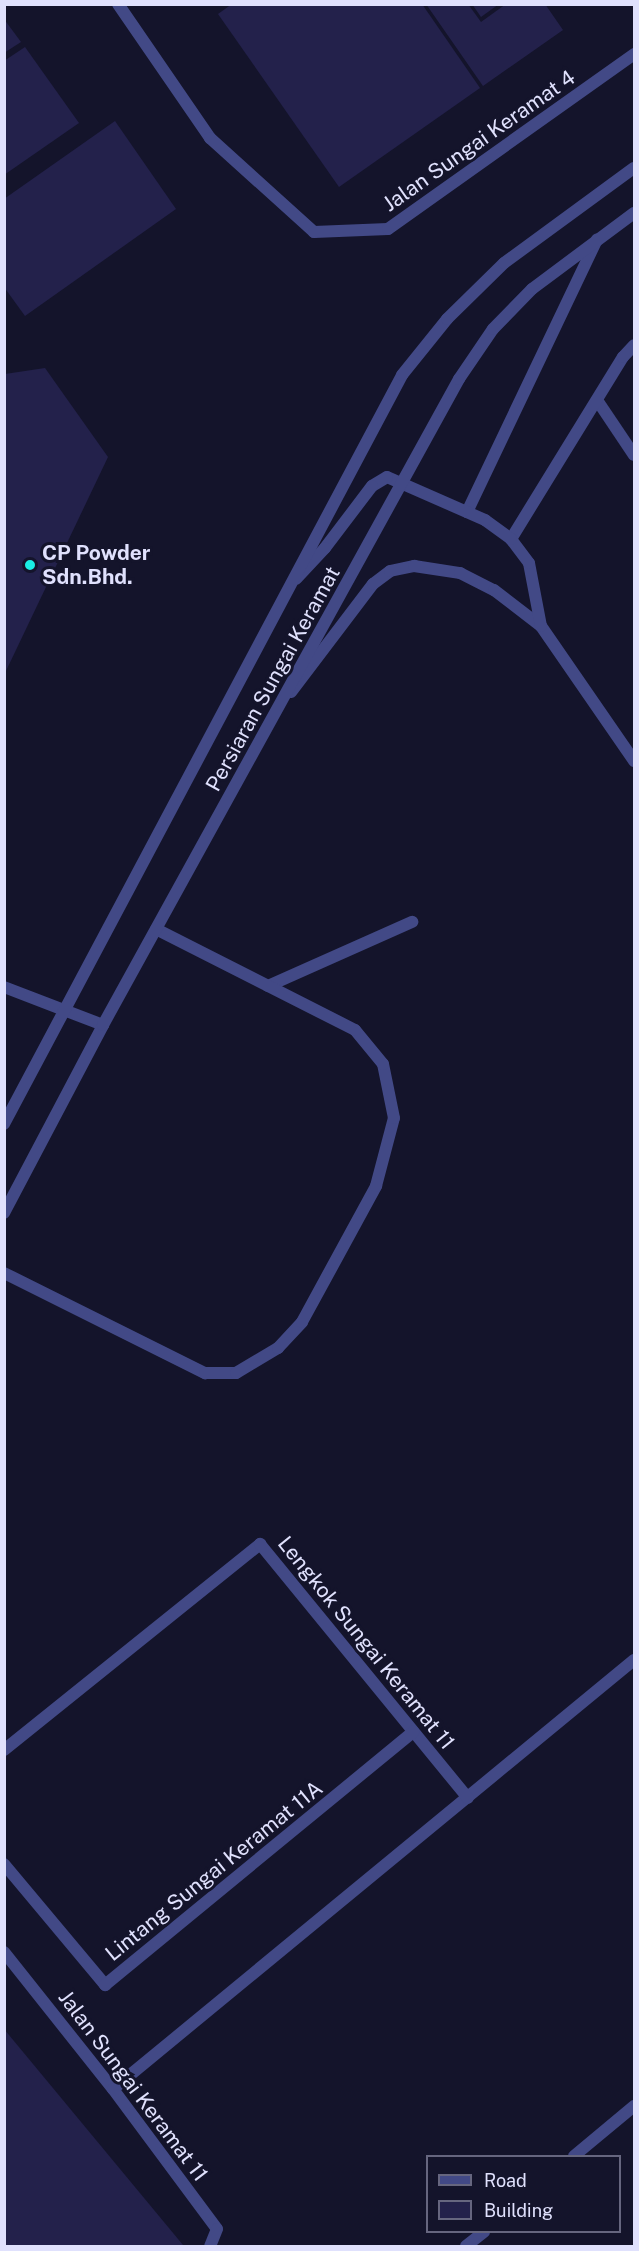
<!DOCTYPE html>
<style>
body{margin:0}
#map{position:relative;width:639px;height:2251px;overflow:hidden;background:#14142b;font-family:"Public Sans",sans-serif}
div>[style]{position:absolute}
.building>*{inset:0;background:#23214b}
.lane>*{height:12px;margin:-6px;padding:0 6px;transform-origin:6px;border-radius:6px;background:#424986}
.street>*{height:12px;margin:-6px;padding:0 6px;transform-origin:6px;border-radius:6px;background:#424986}
.dots>*{width:16px;height:16px;translate:-50% -50%;box-sizing:border-box;border:3px solid #14142b;border-radius:50%}
span{translate:-50% -50%;white-space:nowrap;text-align:center;line-height:1.15;-webkit-text-stroke:6px #14142b;paint-order:stroke}
.street-label{font-size:21px;color:#e0e1fd}
.poi-label{font-size:21px;color:#e0e1fd;font-weight:700}
.left{translate:0 -50%;text-align:left}
.frame{position:absolute;inset:0;border:6px solid #e0e1fd;pointer-events:none}
.legend{position:absolute;left:426px;top:2155px;width:195px;height:78px;box-sizing:border-box;background:#14142b;border:2px solid #66667f;margin:0;padding:8px 10px;list-style:none;font-size:18px;color:#e0e1fd}
.legend li{display:flex;align-items:center;gap:12px;height:30px}
.legend b{width:30px;border:2px solid #66667f}
</style>
<div id="map">
<div class="building">
<i style="clip-path:polygon(232px 4px,422px 4px,480px 88px,339px 187px,218px 14px)"></i>
<i style="clip-path:polygon(426px 4px,468px 4px,481px 22px,506px 4px,545px 4px,563px 30px,483px 86px)"></i>
<i style="clip-path:polygon(472px 4px,499px 4px,481px 17px)"></i>
<i style="clip-path:polygon(4px 19px,21px 42px,4px 53px)"></i>
<i style="clip-path:polygon(25px 47px,79px 123px,4px 175px,4px 61px)"></i>
<i style="clip-path:polygon(115px 121px,176px 209px,25px 316px,4px 287px,4px 199px)"></i>
<i style="clip-path:polygon(45px 368px,108px 457px,5px 673px,5px 374px)"></i>
<i style="clip-path:polygon(4px 2029px,183px 2245px,4px 2246px)"></i>
</div>
<div class="lane">
<i style="left:597px;top:400px;width:66px;rotate:56.1deg"></i>
<i style="left:467px;top:512px;width:302px;rotate:-64.5deg"></i>
<i style="left:511px;top:539px;width:214px;rotate:-58.4deg"></i>
<i style="left:623px;top:357px;width:16px;rotate:-47deg"></i>
<i style="left:541px;top:626px;width:164px;rotate:55.4deg"></i>
<i style="left:291px;top:692px;width:136px;rotate:-52.8deg"></i>
<i style="left:373px;top:584px;width:21px;rotate:-37deg"></i>
<i style="left:390px;top:571px;width:25px;rotate:-12deg"></i>
<i style="left:414px;top:566px;width:47px;rotate:8.7deg"></i>
<i style="left:460px;top:573px;width:38px;rotate:27deg"></i>
<i style="left:494px;top:590px;width:59px;rotate:37.5deg"></i>
<i style="left:541px;top:626px;width:64px;rotate:-100.8deg"></i>
<i style="left:529px;top:563px;width:30px;rotate:-127deg"></i>
<i style="left:511px;top:539px;width:32px;rotate:-144deg"></i>
<i style="left:485px;top:520px;width:107px;rotate:-156.3deg"></i>
<i style="left:387px;top:477px;width:17px;rotate:149deg"></i>
<i style="left:372px;top:486px;width:78px;rotate:127.2deg"></i>
<i style="left:325px;top:548px;width:42px;rotate:133.1deg"></i>
<i style="left:268px;top:986px;width:158px;rotate:-24deg"></i>
<i style="left:4px;top:1273px;width:225px;rotate:26.5deg"></i>
<i style="left:205px;top:1373px;width:31px"></i>
<i style="left:236px;top:1373px;width:49px;rotate:-30.8deg"></i>
<i style="left:278px;top:1348px;width:35px;rotate:-47deg"></i>
<i style="left:302px;top:1322px;width:155px;rotate:-61.4deg"></i>
<i style="left:376px;top:1186px;width:70px;rotate:-75.2deg"></i>
<i style="left:394px;top:1118px;width:55px;rotate:-101.5deg"></i>
<i style="left:383px;top:1064px;width:44px;rotate:-129.5deg"></i>
<i style="left:355px;top:1030px;width:223px;rotate:-153.1deg"></i>
<i style="left:113px;top:2089px;width:675px;rotate:-39.47deg"></i>
<i style="left:574px;top:2156px;width:78px;rotate:-39.8deg"></i>
<i style="left:466px;top:2246px;width:23px;rotate:-38deg"></i>
</div>
<div class="street">
<i style="left:118px;top:4px;width:163px;rotate:55.5deg"></i>
<i style="left:210px;top:138px;width:140px;rotate:42.1deg"></i>
<i style="left:314px;top:232px;width:74px;rotate:-2.3deg"></i>
<i style="left:388px;top:229px;width:302px;rotate:-35.4deg"></i>
<i style="left:4px;top:987px;width:106px;rotate:21deg"></i>
<i style="left:4px;top:1124px;width:848px;rotate:-62.01deg"></i>
<i style="left:402px;top:375px;width:72px;rotate:-51.2deg"></i>
<i style="left:447px;top:319px;width:80px;rotate:-44.5deg"></i>
<i style="left:504px;top:263px;width:161px;rotate:-36.2deg"></i>
<i style="left:4px;top:1213px;width:212px;rotate:-62.2deg"></i>
<i style="left:103px;top:1025px;width:738px;rotate:-61.14deg"></i>
<i style="left:459px;top:379px;width:60px;rotate:-55.8deg"></i>
<i style="left:493px;top:329px;width:56px;rotate:-45.7deg"></i>
<i style="left:532px;top:289px;width:127px;rotate:-36.7deg"></i>
<i style="left:4px;top:1750px;width:329px;rotate:-38.8deg"></i>
<i style="left:260px;top:1544px;width:328px;rotate:50.7deg"></i>
<i style="left:4px;top:1864px;width:158px;rotate:50.1deg"></i>
<i style="left:105px;top:1985px;width:399px;rotate:-39.4deg"></i>
<i style="left:4px;top:1952px;width:175px;rotate:51.5deg"></i>
<i style="left:113px;top:2089px;width:174px;rotate:53.4deg"></i>
<i style="left:217px;top:2229px;width:18px;rotate:112deg"></i>
</div>
<div class="dots">
<i style="left:30px;top:565px;background:#1aeee5"></i>
</div>
<div class="street-label">
<span style="left:479px;top:141px;rotate:-35deg">Jalan Sungai Keramat 4</span>
<span style="left:273px;top:679px;rotate:-61deg">Persiaran Sungai Keramat</span>
<span style="left:366px;top:1643px;rotate:51deg">Lengkok Sungai Keramat 11</span>
<span style="left:214px;top:1871px;rotate:-39deg">Lintang Sungai Keramat 11A</span>
<span style="left:133px;top:2086px;rotate:53deg">Jalan Sungai Keramat 11</span>
</div>
<div class="poi-label">
<span class="left" style="left:42px;top:565px">CP Powder<br>Sdn.Bhd.</span>
</div>
<div class="frame"></div>
<ul class="legend">
<li><b style="height:8px;background:#424986"></b>Road</li>
<li><b style="height:16px;background:#23214b"></b>Building</li>
</ul>
</div>
